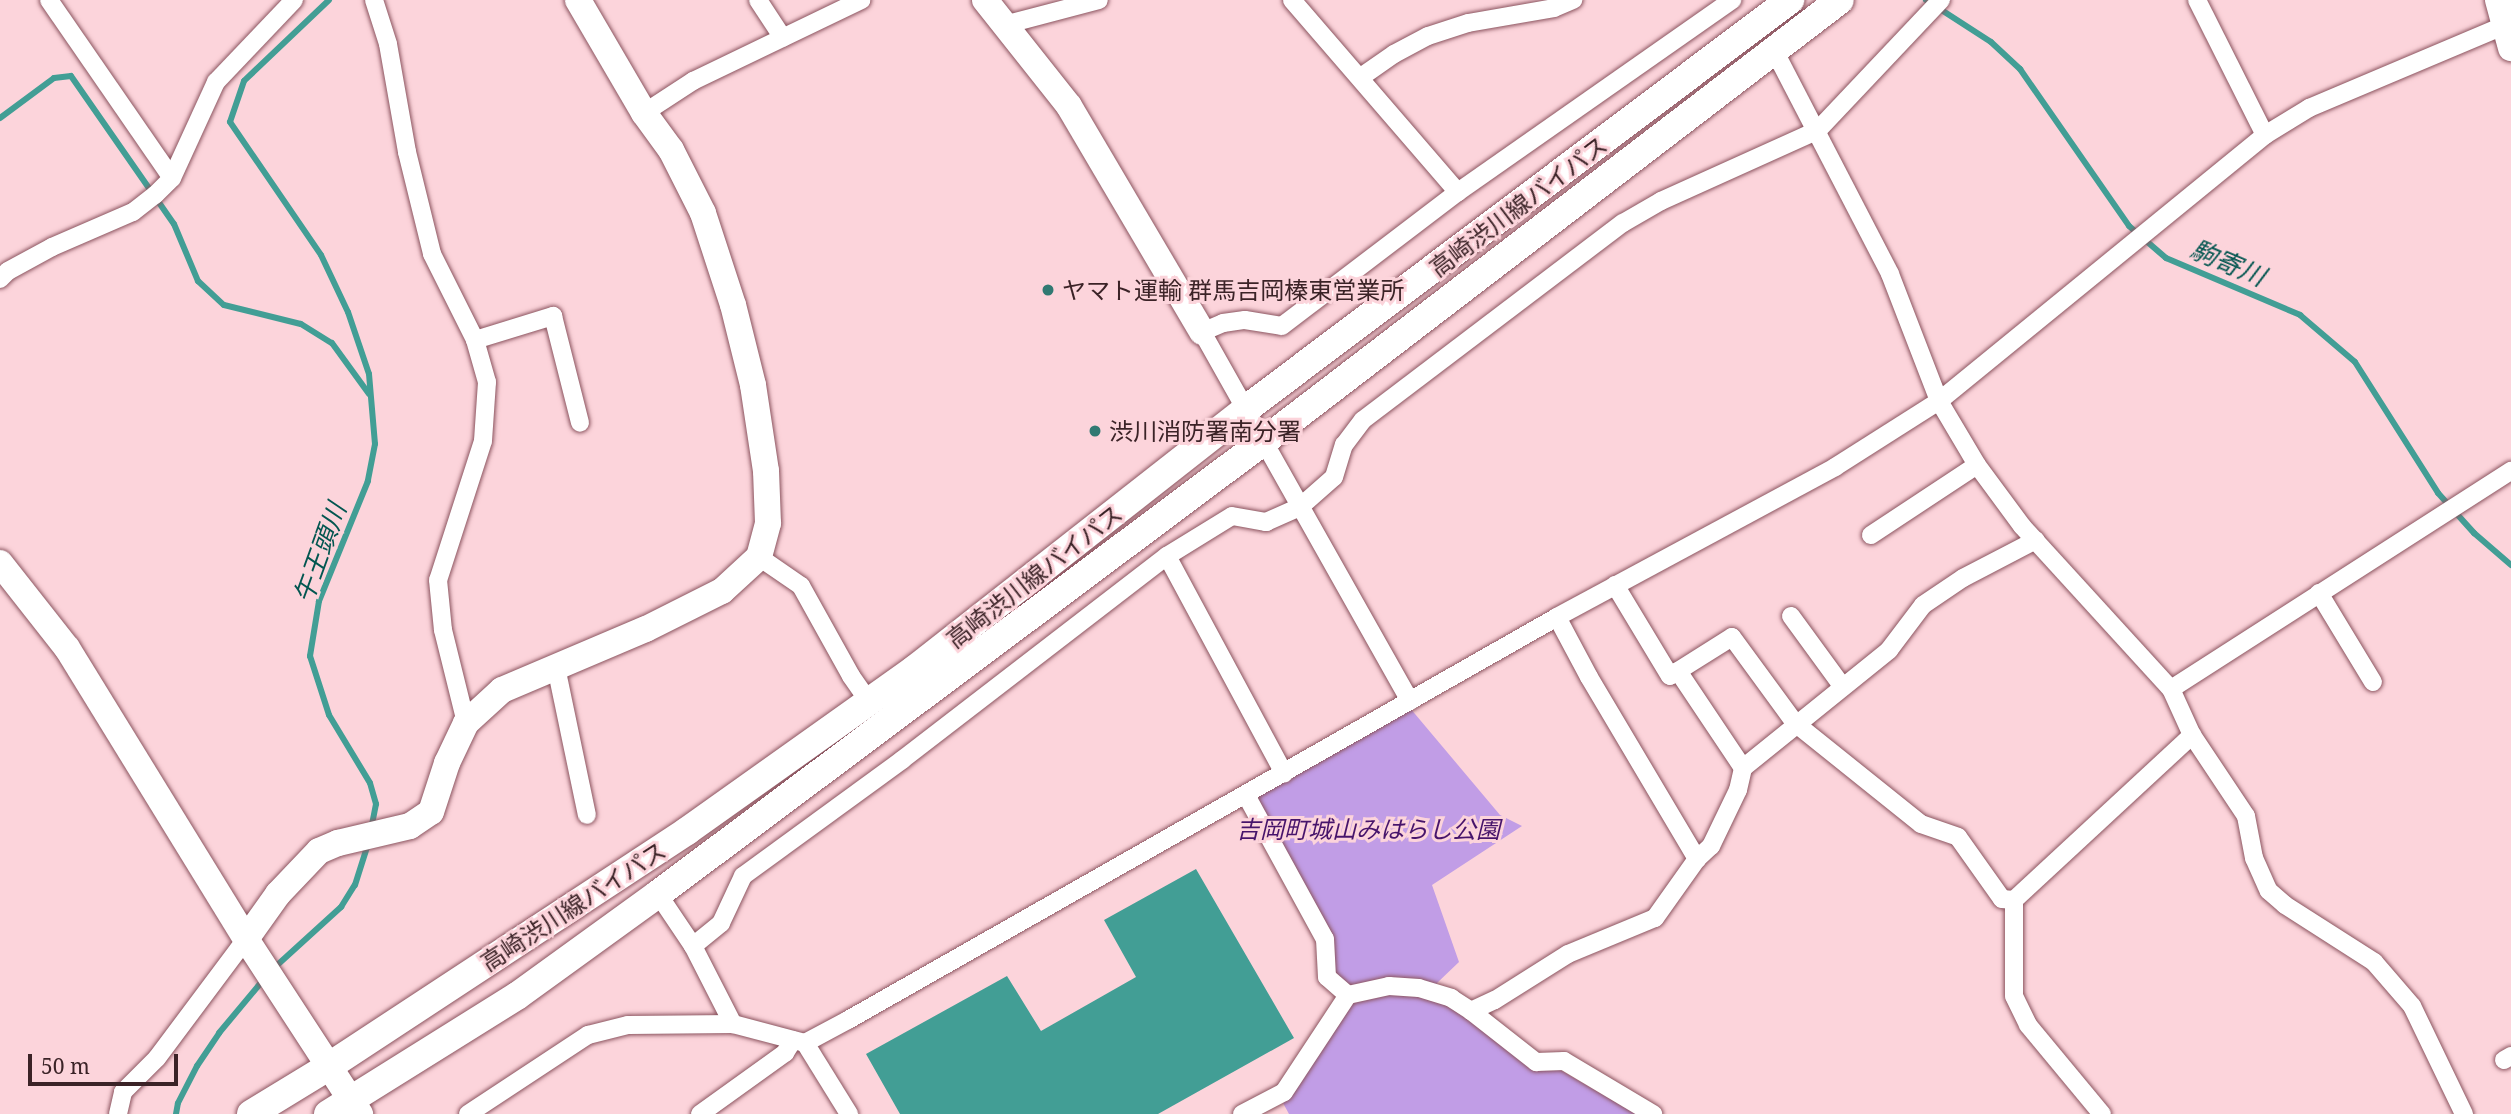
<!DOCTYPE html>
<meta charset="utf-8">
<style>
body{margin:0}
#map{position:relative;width:2511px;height:1114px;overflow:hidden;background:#fcd4db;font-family:"Noto Serif","Noto Sans JP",serif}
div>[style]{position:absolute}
.green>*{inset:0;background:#c19de6}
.water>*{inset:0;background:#429e95}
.stream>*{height:6px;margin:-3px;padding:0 3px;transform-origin:3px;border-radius:3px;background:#429e95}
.roads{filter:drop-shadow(0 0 2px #8b545f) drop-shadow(0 0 2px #8b545f)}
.street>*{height:18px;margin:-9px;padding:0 9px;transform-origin:9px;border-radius:9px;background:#fff}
.secondary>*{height:26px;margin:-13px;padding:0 13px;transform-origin:13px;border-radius:13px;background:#fff}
.primary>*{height:28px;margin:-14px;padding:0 14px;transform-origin:14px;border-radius:14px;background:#fff}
.dots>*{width:19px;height:19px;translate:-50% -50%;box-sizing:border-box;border:4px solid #fcd4db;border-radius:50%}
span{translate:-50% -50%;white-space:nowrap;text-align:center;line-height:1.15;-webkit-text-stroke:6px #fcd4db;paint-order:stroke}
.street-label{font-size:24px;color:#3b2327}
.poi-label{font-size:24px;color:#3b2327}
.left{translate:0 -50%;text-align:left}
.park-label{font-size:24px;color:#47146b;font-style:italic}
.water-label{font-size:26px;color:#035650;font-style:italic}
.scale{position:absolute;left:28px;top:1054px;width:150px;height:32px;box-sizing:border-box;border:4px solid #3b2327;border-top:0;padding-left:9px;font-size:21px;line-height:24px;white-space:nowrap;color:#3b2327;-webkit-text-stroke:5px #fcd4db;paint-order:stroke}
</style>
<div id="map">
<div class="green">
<i style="clip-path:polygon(1410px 708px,1500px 815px,1522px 826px,1432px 885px,1459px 962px,1437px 983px,1433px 996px,1636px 1114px,1289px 1114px,1283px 1103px,1291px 1097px,1350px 1000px,1331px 975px,1253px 796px)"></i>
</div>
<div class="water">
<i style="clip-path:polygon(1196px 869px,1294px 1038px,1158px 1114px,900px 1114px,866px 1054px,1007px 976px,1041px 1031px,1136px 977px,1104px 920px)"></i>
</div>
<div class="stream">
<i style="left:329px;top:0;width:117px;rotate:136.4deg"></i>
<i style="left:244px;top:81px;width:43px;rotate:108.9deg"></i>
<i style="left:230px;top:122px;width:161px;rotate:55.6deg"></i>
<i style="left:321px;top:255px;width:63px;rotate:64.7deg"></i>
<i style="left:348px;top:312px;width:65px;rotate:71.3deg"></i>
<i style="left:369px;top:374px;width:70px;rotate:85.1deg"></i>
<i style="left:375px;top:444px;width:38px;rotate:101deg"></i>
<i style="left:368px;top:481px;width:130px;rotate:112.2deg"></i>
<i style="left:319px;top:601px;width:56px;rotate:99.3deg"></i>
<i style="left:310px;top:656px;width:62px;rotate:72.1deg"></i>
<i style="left:329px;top:715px;width:79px;rotate:58.9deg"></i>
<i style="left:370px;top:783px;width:22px;rotate:74deg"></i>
<i style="left:376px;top:804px;width:26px;rotate:101deg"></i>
<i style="left:1926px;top:0;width:77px;rotate:32.9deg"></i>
<i style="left:1991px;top:42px;width:40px;rotate:43deg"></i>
<i style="left:2020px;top:69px;width:191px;rotate:55.2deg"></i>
<i style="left:2129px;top:226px;width:49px;rotate:40.9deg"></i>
<i style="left:2166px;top:258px;width:146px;rotate:23deg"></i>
<i style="left:2300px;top:315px;width:72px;rotate:40.5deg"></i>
<i style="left:2355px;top:362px;width:155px;rotate:57.6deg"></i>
<i style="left:2438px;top:493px;width:54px;rotate:48deg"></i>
<i style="left:2474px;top:533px;width:49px;rotate:40.9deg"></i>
<i style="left:0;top:118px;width:67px;rotate:-36.5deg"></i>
<i style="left:54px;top:78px;width:17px;rotate:-7deg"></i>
<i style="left:71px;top:76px;width:180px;rotate:55.2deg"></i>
<i style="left:174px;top:224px;width:62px;rotate:67.2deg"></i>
<i style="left:198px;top:281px;width:35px;rotate:43deg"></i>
<i style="left:224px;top:305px;width:79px;rotate:13.9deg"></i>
<i style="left:301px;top:324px;width:36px;rotate:32deg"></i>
<i style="left:332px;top:343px;width:63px;rotate:54deg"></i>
<i style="left:274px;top:968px;width:91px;rotate:-42.3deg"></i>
<i style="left:341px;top:907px;width:26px;rotate:-58deg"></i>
<i style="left:355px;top:885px;width:43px;rotate:-72.4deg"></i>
<i style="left:176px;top:1114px;width:11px;rotate:-80deg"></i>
<i style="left:178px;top:1103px;width:42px;rotate:-62.8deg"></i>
<i style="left:197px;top:1066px;width:40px;rotate:-56deg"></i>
<i style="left:219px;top:1033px;width:70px;rotate:-50.2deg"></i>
</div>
<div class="roads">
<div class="street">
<i style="left:49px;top:0;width:216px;rotate:55.4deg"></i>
<i style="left:374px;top:0;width:46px;rotate:72.3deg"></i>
<i style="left:388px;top:44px;width:110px;rotate:80deg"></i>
<i style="left:407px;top:152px;width:105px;rotate:76.2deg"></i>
<i style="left:432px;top:254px;width:96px;rotate:63.4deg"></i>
<i style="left:475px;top:340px;width:44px;rotate:74.1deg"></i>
<i style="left:487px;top:382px;width:59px;rotate:93.9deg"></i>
<i style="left:483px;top:441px;width:146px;rotate:107.9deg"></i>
<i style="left:438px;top:580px;width:50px;rotate:84.3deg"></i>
<i style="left:443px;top:630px;width:96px;rotate:76.1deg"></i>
<i style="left:758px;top:0;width:45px;rotate:56.7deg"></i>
<i style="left:1292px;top:0;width:254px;rotate:49.2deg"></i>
<i style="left:2197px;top:0;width:151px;rotate:63.3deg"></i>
<i style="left:1004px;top:25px;width:98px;rotate:-14.7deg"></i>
<i style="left:1774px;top:50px;width:252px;rotate:62.6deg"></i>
<i style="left:1890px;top:274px;width:136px;rotate:68.9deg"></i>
<i style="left:1939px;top:401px;width:74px;rotate:59.3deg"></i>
<i style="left:1977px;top:465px;width:76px;rotate:53.6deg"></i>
<i style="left:2022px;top:526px;width:221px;rotate:47.6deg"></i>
<i style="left:2171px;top:689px;width:51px;rotate:65.5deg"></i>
<i style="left:2192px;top:735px;width:97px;rotate:56.3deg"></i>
<i style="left:2246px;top:816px;width:43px;rotate:79.2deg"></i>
<i style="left:2254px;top:858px;width:36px;rotate:66deg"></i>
<i style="left:2269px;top:891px;width:21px;rotate:41deg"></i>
<i style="left:2285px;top:905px;width:106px;rotate:32.6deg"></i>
<i style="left:2374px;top:962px;width:58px;rotate:49.2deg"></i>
<i style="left:2412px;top:1006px;width:120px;rotate:64.3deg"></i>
<i style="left:1361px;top:77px;width:40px;rotate:-34.9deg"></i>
<i style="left:1394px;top:54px;width:38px;rotate:-28deg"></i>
<i style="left:1428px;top:36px;width:42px;rotate:-18deg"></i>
<i style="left:1468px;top:23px;width:87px;rotate:-9.9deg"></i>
<i style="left:1554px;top:8px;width:21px;rotate:-23deg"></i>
<i style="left:644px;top:113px;width:59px;rotate:-33.1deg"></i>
<i style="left:693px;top:81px;width:187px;rotate:-25.7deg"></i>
<i style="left:0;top:279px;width:11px;rotate:-45deg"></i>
<i style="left:8px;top:271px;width:50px;rotate:-28.6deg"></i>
<i style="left:52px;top:247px;width:88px;rotate:-23.4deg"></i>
<i style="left:133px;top:212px;width:28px;rotate:-38deg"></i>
<i style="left:155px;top:195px;width:24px;rotate:-45deg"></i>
<i style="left:172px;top:178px;width:106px;rotate:-65.4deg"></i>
<i style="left:216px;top:82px;width:113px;rotate:-46.4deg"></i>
<i style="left:475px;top:340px;width:82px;rotate:-17.1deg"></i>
<i style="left:553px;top:316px;width:110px;rotate:75.8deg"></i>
<i style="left:1871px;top:535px;width:127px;rotate:-33.4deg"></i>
<i style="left:1167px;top:556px;width:247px;rotate:61.7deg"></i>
<i style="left:759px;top:557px;width:51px;rotate:34.6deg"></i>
<i style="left:801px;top:586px;width:103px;rotate:60.9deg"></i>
<i style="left:851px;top:676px;width:32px;rotate:55deg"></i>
<i style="left:1615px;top:585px;width:106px;rotate:58.9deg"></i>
<i style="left:1670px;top:676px;width:73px;rotate:-32.2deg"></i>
<i style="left:1732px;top:637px;width:107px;rotate:53.8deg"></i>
<i style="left:1795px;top:723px;width:161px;rotate:38.7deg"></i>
<i style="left:1921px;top:824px;width:39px;rotate:19deg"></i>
<i style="left:1958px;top:837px;width:76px;rotate:54.6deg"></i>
<i style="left:2002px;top:899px;width:12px;rotate:5deg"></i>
<i style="left:2014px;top:900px;width:96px;rotate:90deg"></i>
<i style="left:2014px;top:996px;width:32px;rotate:64deg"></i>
<i style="left:2028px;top:1025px;width:116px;rotate:50.3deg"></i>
<i style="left:2319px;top:593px;width:104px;rotate:58.8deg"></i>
<i style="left:1791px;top:616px;width:87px;rotate:53.9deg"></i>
<i style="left:1557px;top:617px;width:68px;rotate:61.9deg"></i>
<i style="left:1589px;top:677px;width:212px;rotate:59.3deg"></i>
<i style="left:556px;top:667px;width:151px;rotate:78.2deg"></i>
<i style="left:1678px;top:671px;width:117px;rotate:56.2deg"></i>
<i style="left:2171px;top:689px;width:404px;rotate:-32.7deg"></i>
<i style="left:1410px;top:701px;width:424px;rotate:-119.4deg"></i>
<i style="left:1202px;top:332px;width:23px;rotate:-23deg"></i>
<i style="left:1223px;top:323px;width:22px;rotate:-8deg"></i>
<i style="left:1245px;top:320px;width:37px;rotate:9deg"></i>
<i style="left:1282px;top:326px;width:221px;rotate:-37.3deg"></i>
<i style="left:1458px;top:192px;width:335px;rotate:-35deg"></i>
<i style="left:1246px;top:795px;width:164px;rotate:61.3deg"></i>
<i style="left:1325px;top:939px;width:38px;rotate:87deg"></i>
<i style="left:1327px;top:977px;width:28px;rotate:41deg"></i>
<i style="left:658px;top:894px;width:63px;rotate:56.1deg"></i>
<i style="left:693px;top:946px;width:88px;rotate:62.9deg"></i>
<i style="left:2014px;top:900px;width:243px;rotate:-42.8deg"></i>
<i style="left:693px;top:946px;width:36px;rotate:-39deg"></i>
<i style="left:721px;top:923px;width:52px;rotate:-64.9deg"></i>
<i style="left:743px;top:876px;width:197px;rotate:-36.1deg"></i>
<i style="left:902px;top:760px;width:334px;rotate:-37.6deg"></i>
<i style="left:1167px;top:556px;width:76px;rotate:-31.6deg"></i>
<i style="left:1232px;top:516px;width:35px;rotate:10deg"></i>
<i style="left:1266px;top:522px;width:37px;rotate:-24deg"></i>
<i style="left:1300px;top:507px;width:45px;rotate:-41.4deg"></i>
<i style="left:1334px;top:477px;width:34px;rotate:-73deg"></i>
<i style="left:1344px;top:445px;width:31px;rotate:-53deg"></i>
<i style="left:1363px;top:420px;width:326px;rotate:-37.2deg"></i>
<i style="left:1623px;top:223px;width:44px;rotate:-30.1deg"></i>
<i style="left:1661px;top:201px;width:172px;rotate:-24.3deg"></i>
<i style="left:1818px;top:130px;width:179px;rotate:-46.6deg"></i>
<i style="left:1471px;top:1011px;width:26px;rotate:-25deg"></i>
<i style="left:1495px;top:1000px;width:86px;rotate:-32.2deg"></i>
<i style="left:1568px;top:954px;width:94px;rotate:-22.5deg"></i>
<i style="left:1655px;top:918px;width:72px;rotate:-54.6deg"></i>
<i style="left:1697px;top:859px;width:19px;rotate:-43deg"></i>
<i style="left:1711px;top:846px;width:62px;rotate:-64.3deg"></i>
<i style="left:1738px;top:790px;width:23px;rotate:-77deg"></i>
<i style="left:1743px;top:768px;width:188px;rotate:-38.9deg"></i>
<i style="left:1889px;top:650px;width:56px;rotate:-52.9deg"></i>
<i style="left:1923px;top:605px;width:48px;rotate:-34deg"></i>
<i style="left:1963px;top:578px;width:82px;rotate:-27.5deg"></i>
<i style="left:805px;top:1043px;width:84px;rotate:58.2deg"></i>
<i style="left:2504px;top:1060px;width:8px;rotate:-30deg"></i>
<i style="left:118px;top:1114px;width:23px;rotate:-77deg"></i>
<i style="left:123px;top:1092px;width:48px;rotate:-45deg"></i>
<i style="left:157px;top:1058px;width:149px;rotate:-53.2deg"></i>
<i style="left:468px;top:1114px;width:144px;rotate:-33.4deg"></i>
<i style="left:588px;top:1035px;width:41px;rotate:-14deg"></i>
<i style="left:628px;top:1025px;width:105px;rotate:-0.5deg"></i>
<i style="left:733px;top:1024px;width:74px;rotate:14.8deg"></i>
<i style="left:805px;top:1043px;width:49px;rotate:-28.1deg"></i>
<i style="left:848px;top:1020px;width:816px;rotate:-29.61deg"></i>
<i style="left:1557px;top:617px;width:316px;rotate:-28.3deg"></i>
<i style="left:1835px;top:467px;width:123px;rotate:-32.4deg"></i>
<i style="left:1939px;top:401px;width:421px;rotate:-39.2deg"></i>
<i style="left:2265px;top:135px;width:52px;rotate:-31.5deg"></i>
<i style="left:2309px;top:108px;width:211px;rotate:-22.9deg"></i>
<i style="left:700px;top:1114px;width:105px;rotate:-35.7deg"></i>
<i style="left:785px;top:1053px;width:15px;rotate:-58deg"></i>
<i style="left:1242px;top:1114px;width:47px;rotate:-27.6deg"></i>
<i style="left:1284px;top:1092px;width:116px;rotate:-56.6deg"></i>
<i style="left:1348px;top:995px;width:42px;rotate:-12.4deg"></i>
<i style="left:1389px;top:986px;width:30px;rotate:4deg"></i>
<i style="left:1419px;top:988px;width:34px;rotate:17deg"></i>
<i style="left:1451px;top:998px;width:24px;rotate:33deg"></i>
<i style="left:1471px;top:1011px;width:83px;rotate:38.1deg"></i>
<i style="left:1536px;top:1062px;width:28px;rotate:-2deg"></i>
<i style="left:1564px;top:1061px;width:104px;rotate:30.8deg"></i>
</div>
<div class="secondary">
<i style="left:985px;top:0;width:135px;rotate:51.6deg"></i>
<i style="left:1069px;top:106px;width:262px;rotate:59.5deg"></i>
<i style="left:2498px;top:0;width:50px;rotate:74.8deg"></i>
<i style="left:0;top:563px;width:108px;rotate:51.8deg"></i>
<i style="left:67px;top:648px;width:342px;rotate:58.4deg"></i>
<i style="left:246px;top:939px;width:209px;rotate:56.9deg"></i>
<i style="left:246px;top:939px;width:55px;rotate:-54.6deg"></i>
<i style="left:278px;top:894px;width:59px;rotate:-46.4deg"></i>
<i style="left:319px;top:851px;width:21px;rotate:-23deg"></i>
<i style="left:338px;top:843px;width:74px;rotate:-13.3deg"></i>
<i style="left:410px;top:826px;width:25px;rotate:-34deg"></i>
<i style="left:431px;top:812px;width:52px;rotate:-71.9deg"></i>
<i style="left:447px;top:763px;width:44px;rotate:-64.6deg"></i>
<i style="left:466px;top:723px;width:49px;rotate:-42.5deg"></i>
<i style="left:502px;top:690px;width:156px;rotate:-23deg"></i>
<i style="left:646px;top:629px;width:85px;rotate:-26.6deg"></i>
<i style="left:722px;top:591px;width:50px;rotate:-42.6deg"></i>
<i style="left:759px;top:557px;width:35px;rotate:-75deg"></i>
<i style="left:768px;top:523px;width:52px;rotate:-92.2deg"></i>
<i style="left:766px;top:471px;width:87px;rotate:-98.6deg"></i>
<i style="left:753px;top:385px;width:82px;rotate:-104deg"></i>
<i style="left:733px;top:305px;width:97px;rotate:-108.1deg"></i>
<i style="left:703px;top:213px;width:71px;rotate:-116.9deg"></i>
<i style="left:671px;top:150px;width:46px;rotate:-126.1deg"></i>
<i style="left:644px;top:113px;width:131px;rotate:-120.3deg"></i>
</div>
<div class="primary">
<i style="left:251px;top:1114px;width:90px;rotate:-31.4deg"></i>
<i style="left:328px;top:1067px;width:430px;rotate:-33.3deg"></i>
<i style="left:687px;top:831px;width:280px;rotate:-35.4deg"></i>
<i style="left:915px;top:669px;width:421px;rotate:-38.1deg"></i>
<i style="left:1246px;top:409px;width:681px;rotate:-36.94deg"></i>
<i style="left:328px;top:1114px;width:223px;rotate:-32deg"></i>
<i style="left:517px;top:996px;width:174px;rotate:-35.9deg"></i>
<i style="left:658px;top:894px;width:757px;rotate:-36.78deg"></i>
<i style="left:1264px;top:441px;width:725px;rotate:-37.44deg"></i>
</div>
</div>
<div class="dots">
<i style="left:1048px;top:290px;background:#317972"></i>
<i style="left:1095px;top:431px;background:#317972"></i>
</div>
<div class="street-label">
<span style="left:1518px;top:206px;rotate:-37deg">高崎渋川線バイパス</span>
<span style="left:1034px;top:576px;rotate:-38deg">高崎渋川線バイパス</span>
<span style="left:573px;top:906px;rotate:-33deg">高崎渋川線バイパス</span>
</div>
<div class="poi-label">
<span class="left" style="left:1062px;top:290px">ヤマト運輸 群馬吉岡榛東営業所</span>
<span class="left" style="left:1109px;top:431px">渋川消防署南分署</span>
</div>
<div class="park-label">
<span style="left:1368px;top:829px">吉岡町城山みはらし公園</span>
</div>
<div class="water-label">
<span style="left:2228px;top:263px;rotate:23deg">駒寄川</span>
<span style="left:320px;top:553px;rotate:-70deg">午王頭川</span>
</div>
<div class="scale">50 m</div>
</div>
